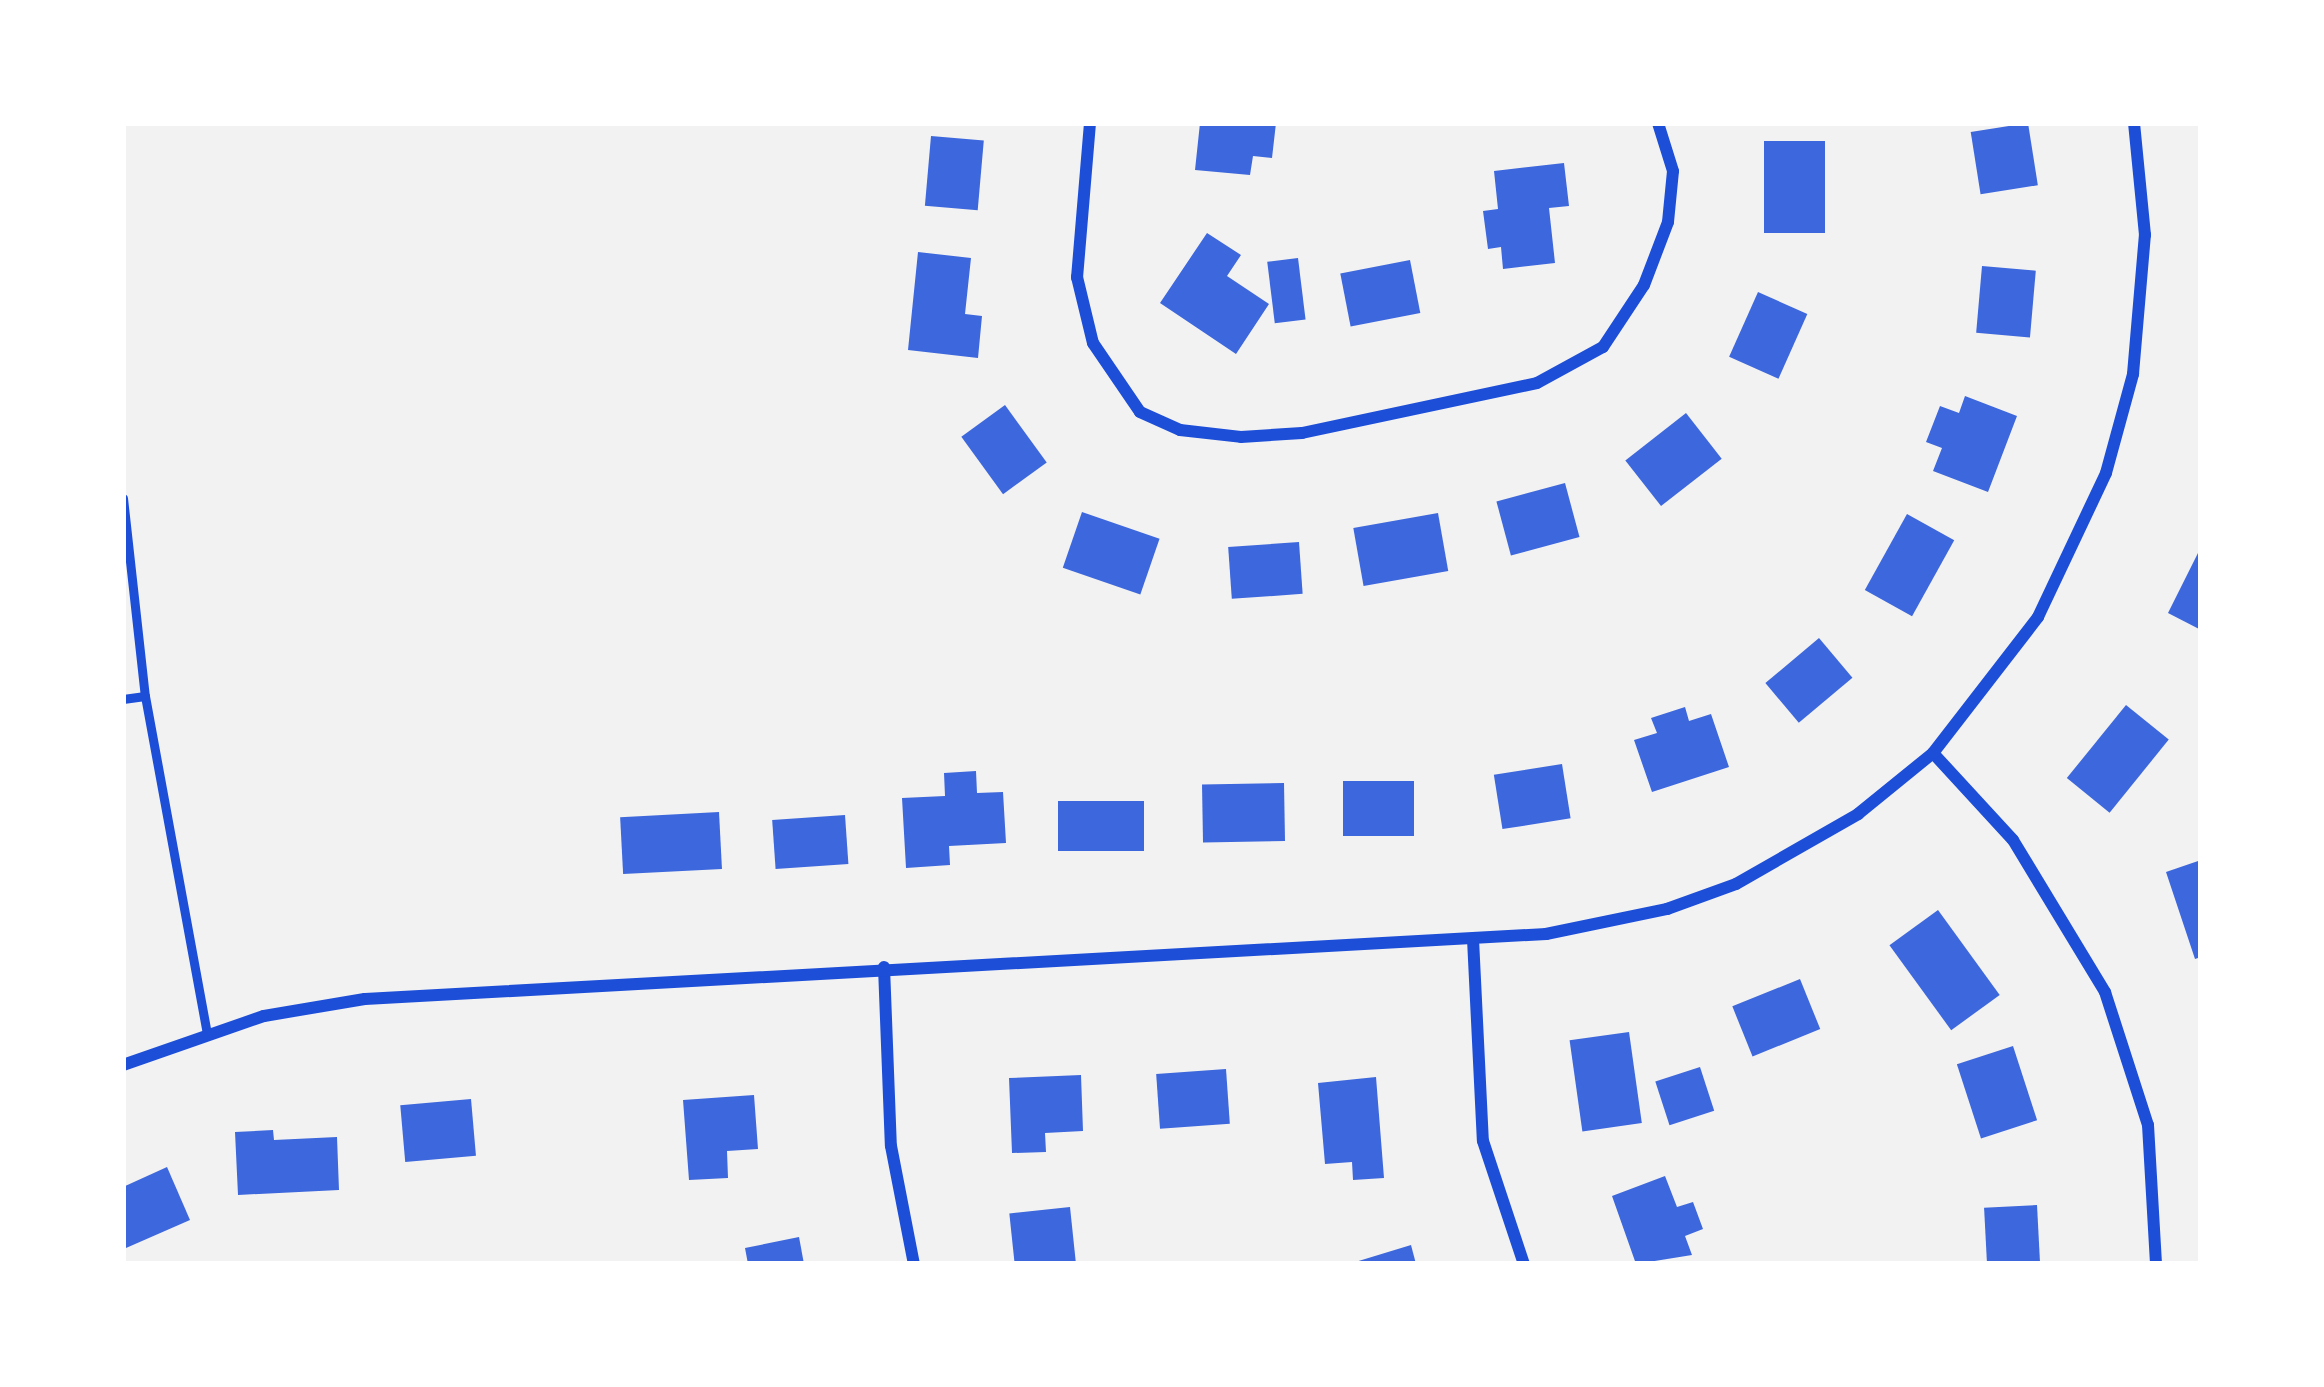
<!DOCTYPE html>
<style>
body{margin:0}
#map{position:relative;width:2324px;height:1387px;overflow:hidden;background:#f2f2f2;font-family:"Open Sans",sans-serif}
div>[style]{position:absolute}
.building>*{inset:0;background:#3d67dc;transform-origin:0 0}
.service>*{height:9px;margin:-4.5px;padding:0 4.5px;transform-origin:4.5px;border-radius:4.5px;background:#1d4ed8}
.minor>*{height:12px;margin:-6px;padding:0 6px;transform-origin:6px;border-radius:6px;background:#1d4ed8}
span{translate:-50% -50%;white-space:nowrap;text-align:center;line-height:1.15;-webkit-text-stroke:10px #fff;paint-order:stroke}
.frame{position:absolute;inset:0;border:126px solid #fff;pointer-events:none}
</style>
<div id="map">
<div class="building">
<i style="clip-path:polygon(1200px 123px,1276px 123px,1272px 158px,1253px 156px,1250px 175px,1195px 170px)"></i>
<i style="left:2028px;top:123px;width:63px;height:58px;rotate:81deg"></i>
<i style="left:931px;top:136px;width:53px;height:70px;rotate:5deg"></i>
<i style="left:1825px;top:141px;width:92px;height:61px;rotate:90deg"></i>
<i style="clip-path:polygon(1564px 163px,1569px 206px,1549px 208px,1555px 263px,1503px 269px,1501px 247px,1488px 249px,1483px 211px,1498px 209px,1494px 171px)"></i>
<i style="clip-path:polygon(1207px 233px,1241px 255px,1227px 276px,1269px 304px,1236px 354px,1160px 303px)"></i>
<i style="clip-path:polygon(918px 252px,971px 258px,965px 314px,982px 316px,978px 358px,908px 350px)"></i>
<i style="left:1298px;top:258px;width:62px;height:31px;rotate:83deg"></i>
<i style="left:1410px;top:260px;width:54px;height:71px;rotate:79deg"></i>
<i style="left:1982px;top:266px;width:54px;height:67px;rotate:5deg"></i>
<i style="left:1758px;top:292px;width:54px;height:71px;rotate:24deg"></i>
<i style="clip-path:polygon(1965px 396px,2017px 416px,1988px 492px,1933px 471px,1942px 448px,1926px 442px,1940px 406px,1959px 413px)"></i>
<i style="left:1005px;top:405px;width:71px;height:54px;rotate:54deg"></i>
<i style="left:1686px;top:413px;width:58px;height:77px;rotate:52deg"></i>
<i style="left:1565px;top:483px;width:56px;height:71px;rotate:75deg"></i>
<i style="left:1082px;top:512px;width:82px;height:59px;rotate:19deg"></i>
<i style="left:1438px;top:513px;width:59px;height:86px;rotate:80deg"></i>
<i style="left:1907px;top:514px;width:54px;height:87px;rotate:29deg"></i>
<i style="left:1299px;top:542px;width:52px;height:71px;rotate:86deg"></i>
<i style="clip-path:polygon(2201px 547px,2201px 630px,2168px 613px)"></i>
<i style="left:1819px;top:638px;width:52px;height:70px;rotate:50deg"></i>
<i style="left:2126px;top:705px;width:55px;height:94px;rotate:39deg"></i>
<i style="clip-path:polygon(1685px 707px,1689px 721px,1711px 714px,1729px 767px,1652px 792px,1634px 740px,1657px 733px,1651px 718px)"></i>
<i style="left:1562px;top:764px;width:55px;height:69px;rotate:81deg"></i>
<i style="clip-path:polygon(976px 771px,977px 793px,1003px 792px,1006px 843px,949px 846px,950px 865px,906px 868px,902px 798px,945px 796px,944px 773px)"></i>
<i style="left:1343px;top:781px;width:71px;height:55px"></i>
<i style="left:1284px;top:783px;width:58px;height:82px;rotate:89deg"></i>
<i style="left:1144px;top:801px;width:50px;height:86px;rotate:90deg"></i>
<i style="left:719px;top:812px;width:57px;height:99px;rotate:87deg"></i>
<i style="left:845px;top:815px;width:49px;height:73px;rotate:86deg"></i>
<i style="clip-path:polygon(2201px 860px,2201px 957px,2195px 959px,2166px 872px)"></i>
<i style="left:1938px;top:910px;width:105px;height:60px;rotate:54deg"></i>
<i style="left:1800px;top:979px;width:54px;height:73px;rotate:68deg"></i>
<i style="left:1629px;top:1032px;width:92px;height:60px;rotate:82deg"></i>
<i style="left:2013px;top:1046px;width:78px;height:59px;rotate:72deg"></i>
<i style="left:1700px;top:1067px;width:46px;height:47px;rotate:72deg"></i>
<i style="left:1226px;top:1069px;width:55px;height:70px;rotate:86deg"></i>
<i style="clip-path:polygon(1081px 1075px,1083px 1131px,1045px 1133px,1046px 1152px,1012px 1153px,1009px 1078px)"></i>
<i style="clip-path:polygon(1376px 1077px,1384px 1178px,1353px 1180px,1352px 1162px,1325px 1164px,1318px 1083px)"></i>
<i style="clip-path:polygon(754px 1095px,758px 1149px,727px 1151px,728px 1178px,689px 1180px,683px 1100px)"></i>
<i style="left:471px;top:1099px;width:57px;height:71px;rotate:85deg"></i>
<i style="clip-path:polygon(273px 1130px,274px 1140px,337px 1137px,339px 1190px,238px 1195px,235px 1132px)"></i>
<i style="clip-path:polygon(167px 1167px,190px 1220px,126px 1248px,123px 1187px)"></i>
<i style="clip-path:polygon(1665px 1176px,1677px 1207px,1693px 1202px,1703px 1229px,1685px 1236px,1692px 1255px,1636px 1264px,1612px 1196px)"></i>
<i style="left:2037px;top:1205px;width:59px;height:53px;rotate:87deg"></i>
<i style="left:1070px;top:1207px;width:57px;height:61px;rotate:84deg"></i>
<i style="clip-path:polygon(799px 1237px,804px 1264px,748px 1264px,745px 1248px)"></i>
<i style="clip-path:polygon(1411px 1245px,1416px 1264px,1352px 1264px,1352px 1263px)"></i>
</div>
<div class="service">
<i style="left:123px;top:498px;width:199px;rotate:83.7deg"></i>
<i style="left:145px;top:696px;width:345px;rotate:79.6deg"></i>
<i style="left:123px;top:699px;width:22px;rotate:-8deg"></i>
</div>
<div class="minor">
<i style="left:1090px;top:123px;width:155px;rotate:94.8deg"></i>
<i style="left:1077px;top:277px;width:68px;rotate:76.4deg"></i>
<i style="left:1093px;top:343px;width:83px;rotate:55.7deg"></i>
<i style="left:1140px;top:412px;width:44px;rotate:24.2deg"></i>
<i style="left:1180px;top:430px;width:61px;rotate:6.5deg"></i>
<i style="left:1241px;top:437px;width:61px;rotate:-3.8deg"></i>
<i style="left:1302px;top:433px;width:240px;rotate:-12deg"></i>
<i style="left:1537px;top:383px;width:75px;rotate:-28.6deg"></i>
<i style="left:1603px;top:347px;width:74px;rotate:-56.5deg"></i>
<i style="left:1644px;top:285px;width:67px;rotate:-69.1deg"></i>
<i style="left:1668px;top:222px;width:51px;rotate:-84.4deg"></i>
<i style="left:1673px;top:171px;width:50px;rotate:-107.4deg"></i>
<i style="left:1933px;top:753px;width:118px;rotate:47.4deg"></i>
<i style="left:2013px;top:840px;width:178px;rotate:58.8deg"></i>
<i style="left:2105px;top:992px;width:140px;rotate:72.1deg"></i>
<i style="left:2148px;top:1125px;width:139px;rotate:86.7deg"></i>
<i style="left:1473px;top:939px;width:202px;rotate:87.2deg"></i>
<i style="left:1483px;top:1141px;width:130px;rotate:71.6deg"></i>
<i style="left:884px;top:967px;width:179px;rotate:87.8deg"></i>
<i style="left:891px;top:1146px;width:120px;rotate:79deg"></i>
<i style="left:123px;top:1065px;width:149px;rotate:-19.2deg"></i>
<i style="left:264px;top:1016px;width:102px;rotate:-9.6deg"></i>
<i style="left:365px;top:999px;width:1183px;rotate:-3.15deg"></i>
<i style="left:1546px;top:934px;width:124px;rotate:-11.7deg"></i>
<i style="left:1667px;top:909px;width:73px;rotate:-19.9deg"></i>
<i style="left:1736px;top:884px;width:141px;rotate:-29.8deg"></i>
<i style="left:1858px;top:814px;width:97px;rotate:-39.1deg"></i>
<i style="left:1933px;top:753px;width:172px;rotate:-52.3deg"></i>
<i style="left:2038px;top:617px;width:159px;rotate:-64.7deg"></i>
<i style="left:2106px;top:473px;width:103px;rotate:-74.7deg"></i>
<i style="left:2133px;top:374px;width:140px;rotate:-85.1deg"></i>
<i style="left:2145px;top:235px;width:113px;rotate:-95.6deg"></i>
</div>
<div class="frame"></div>
</div>
